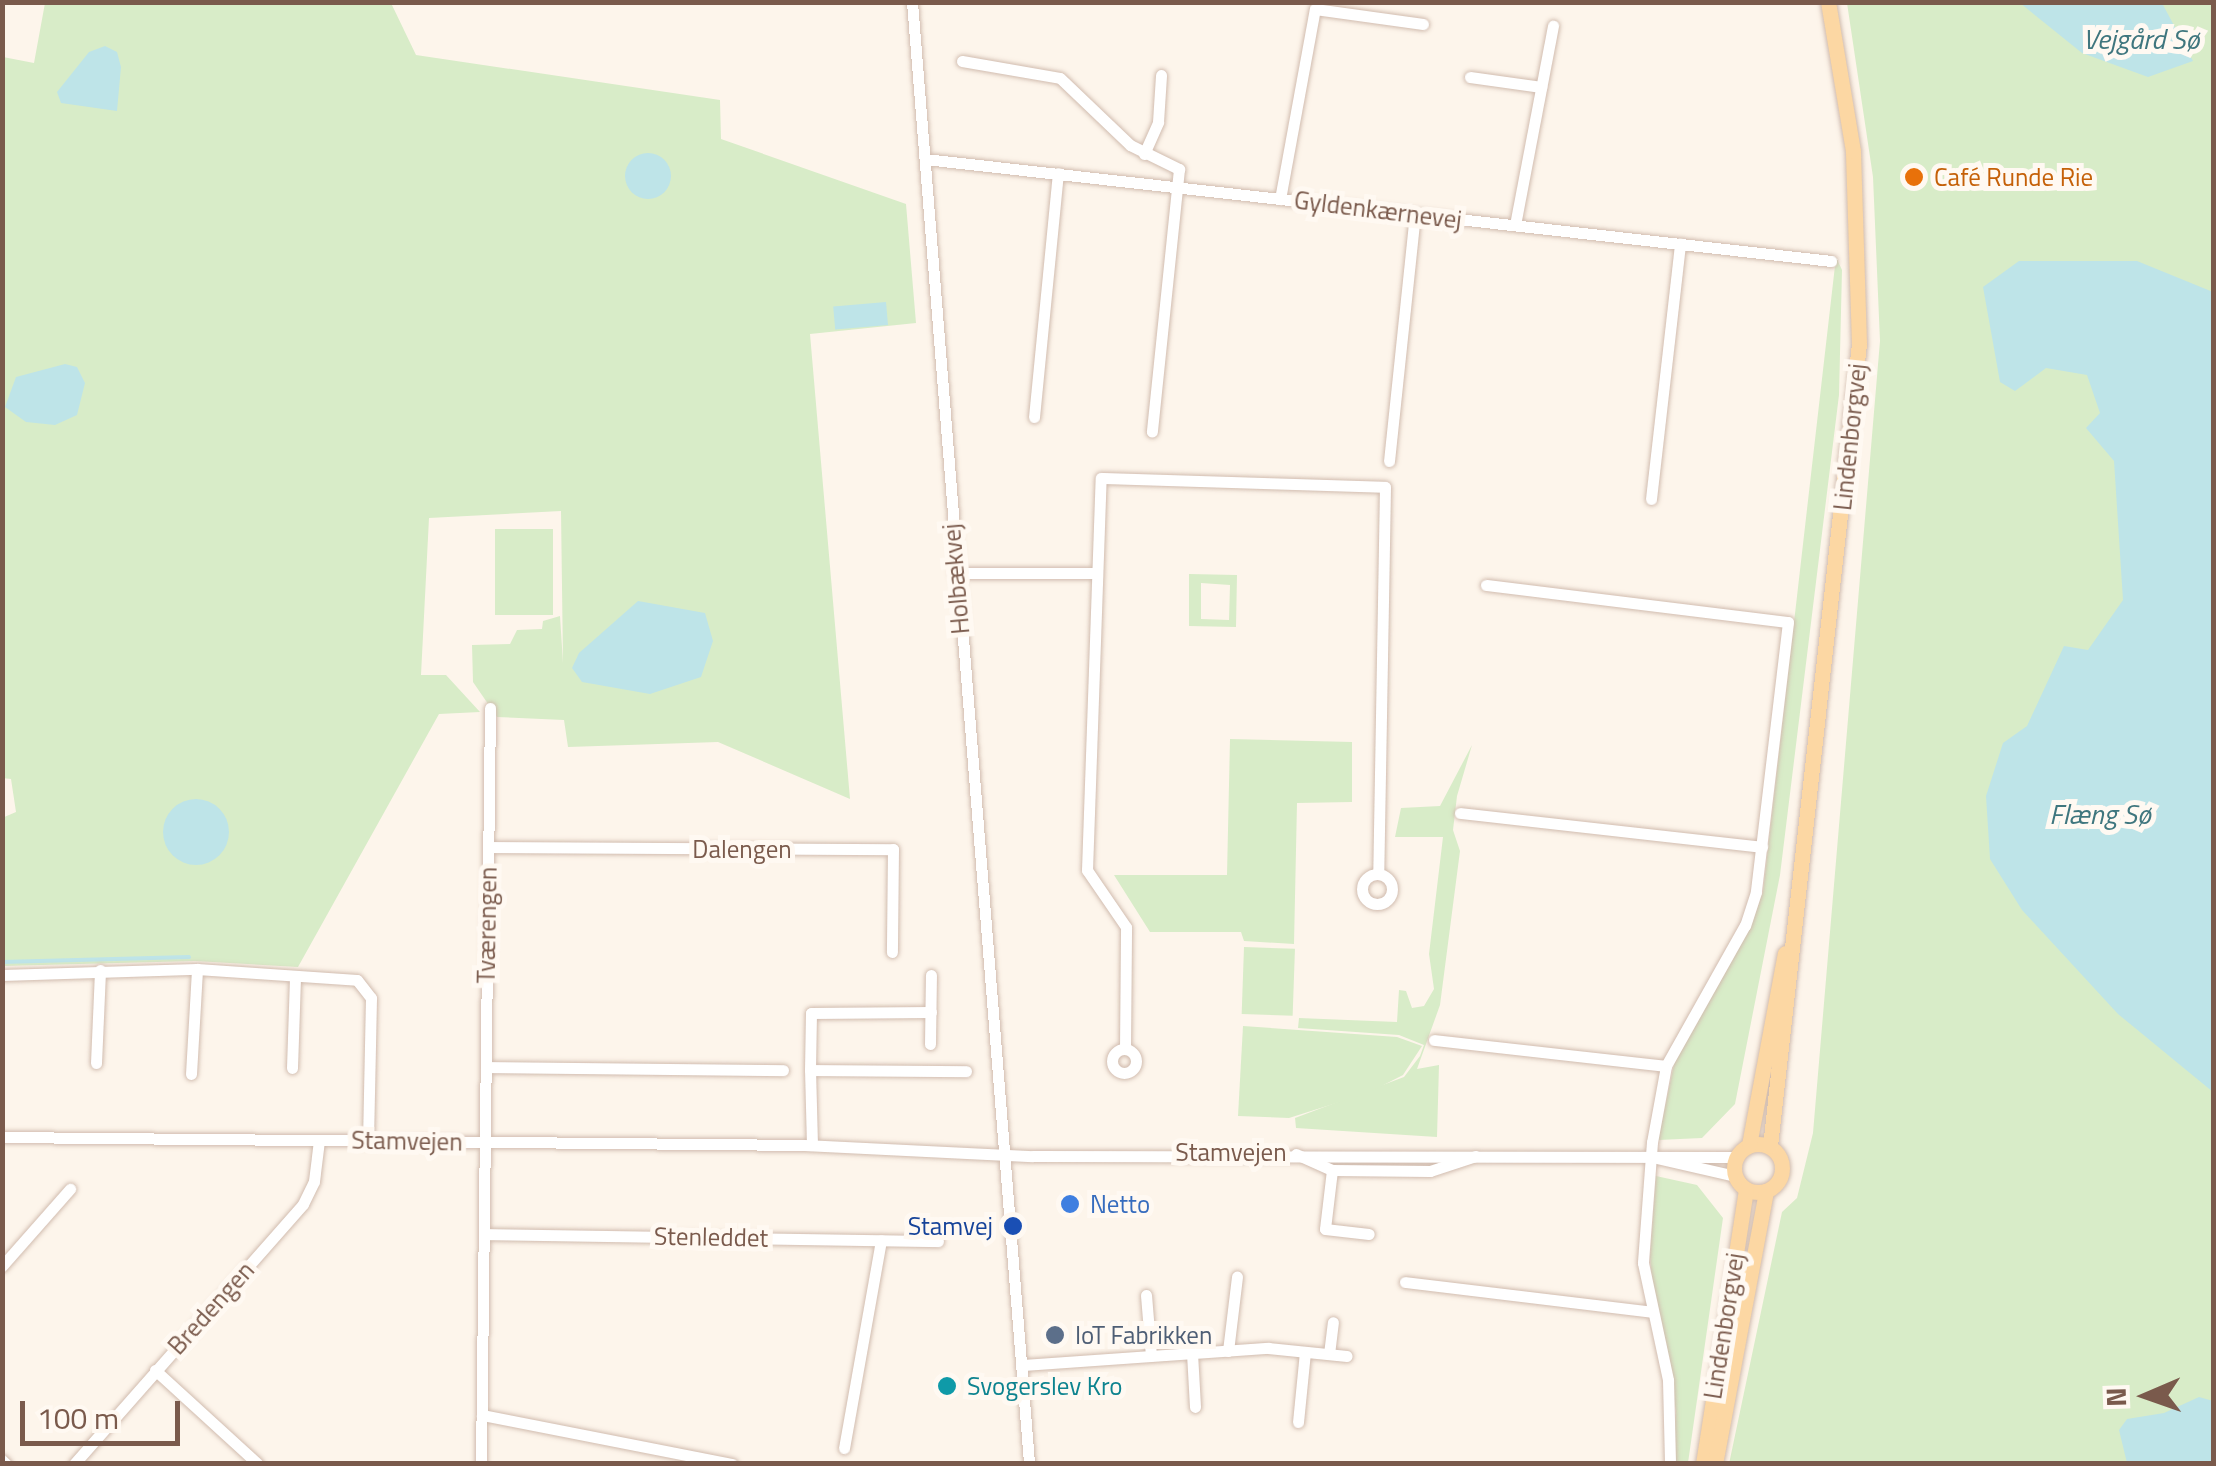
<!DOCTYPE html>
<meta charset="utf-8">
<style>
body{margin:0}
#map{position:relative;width:2216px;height:1466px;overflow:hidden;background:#fdf5eb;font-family:"Titillium Web",sans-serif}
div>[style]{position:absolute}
.green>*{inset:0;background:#d8ecc8;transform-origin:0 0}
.water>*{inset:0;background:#bee4e8;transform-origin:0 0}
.round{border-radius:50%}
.stream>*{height:4px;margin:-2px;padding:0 2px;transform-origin:2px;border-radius:2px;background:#bee4e8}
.roads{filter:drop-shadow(0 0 2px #d1bcaf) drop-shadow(0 0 2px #d1bcaf)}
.minor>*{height:11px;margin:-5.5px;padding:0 5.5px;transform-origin:5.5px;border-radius:5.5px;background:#fff}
.minor>.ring{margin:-5.5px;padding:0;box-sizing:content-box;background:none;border:11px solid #fff;border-radius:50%}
.major>*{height:15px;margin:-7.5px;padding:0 7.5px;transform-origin:7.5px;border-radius:7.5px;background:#fcd7a3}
.major>.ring{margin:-7.5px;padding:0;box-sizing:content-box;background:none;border:15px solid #fcd7a3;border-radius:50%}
.dots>*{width:28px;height:28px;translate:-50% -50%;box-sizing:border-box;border:5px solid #fff9f2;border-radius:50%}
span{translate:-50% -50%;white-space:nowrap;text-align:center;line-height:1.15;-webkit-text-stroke:10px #fff9f2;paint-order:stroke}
.food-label{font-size:25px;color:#c56008}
.left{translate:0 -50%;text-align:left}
.street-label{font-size:25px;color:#7a5a4c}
.shop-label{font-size:25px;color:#366cbe}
.transit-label{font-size:25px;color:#164399}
.right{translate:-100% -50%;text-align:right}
.service-label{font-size:25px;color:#4e5e75}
.culture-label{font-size:25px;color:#0d838f}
.water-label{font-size:28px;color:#3f767e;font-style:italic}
.frame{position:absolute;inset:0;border:5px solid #7a5a4c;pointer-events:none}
.north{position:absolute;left:2096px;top:1346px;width:100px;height:100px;-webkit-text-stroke:8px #fff9f2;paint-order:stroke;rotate:268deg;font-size:28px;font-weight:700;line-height:40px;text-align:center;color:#7a5a4c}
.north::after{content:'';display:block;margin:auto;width:35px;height:45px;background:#7a5a4c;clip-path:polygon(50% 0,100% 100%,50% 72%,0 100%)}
.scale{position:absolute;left:20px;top:1401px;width:160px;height:45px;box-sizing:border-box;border:5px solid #7a5a4c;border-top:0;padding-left:12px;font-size:30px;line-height:35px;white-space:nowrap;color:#7a5a4c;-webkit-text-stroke:8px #fff9f2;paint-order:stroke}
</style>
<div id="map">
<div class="green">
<i style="clip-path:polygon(45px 3px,391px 3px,416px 55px,720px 100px,721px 139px,906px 204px,916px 323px,810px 334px,850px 799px,718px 742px,568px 747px,564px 720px,497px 717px,473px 682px,472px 645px,510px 644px,517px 630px,542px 629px,543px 621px,560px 616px,563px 663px,561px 511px,429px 518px,421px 675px,446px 675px,480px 712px,439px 714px,298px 967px,195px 961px,3px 966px,2px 818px,16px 812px,11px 779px,2px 778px,3px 57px,34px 63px)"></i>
<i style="clip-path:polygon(1847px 3px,2213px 3px,2213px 1463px,1729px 1464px,1782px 1212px,1797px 1198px,1813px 1133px,1880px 341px,1873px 177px)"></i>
<i style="clip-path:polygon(1836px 257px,1842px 270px,1839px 395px,1780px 875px,1735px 1104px,1702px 1138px,1658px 1140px,1676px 1055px,1750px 927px,1763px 892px)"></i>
<i style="left:495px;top:529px;width:58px;height:86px"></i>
<i style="clip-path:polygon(evenodd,1189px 574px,1237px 575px,1236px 627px,1189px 626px,1189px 574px,1201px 583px,1230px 585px,1229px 620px,1201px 619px,1201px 583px)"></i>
<i style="clip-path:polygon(1230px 739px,1352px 742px,1352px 802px,1297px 803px,1294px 944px,1244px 941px,1241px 932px,1150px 932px,1114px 875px,1227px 875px)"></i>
<i style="clip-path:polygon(1472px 745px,1457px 796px,1453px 830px,1460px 851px,1440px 1005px,1417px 1069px,1439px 1065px,1437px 1137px,1296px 1128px,1295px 1118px,1404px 1077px,1420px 1056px,1424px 1045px,1399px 1035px,1298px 1028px,1299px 1018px,1397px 1022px,1399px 990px,1406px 991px,1412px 1008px,1424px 1006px,1434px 989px,1429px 954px,1443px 837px,1395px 837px,1401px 808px,1440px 806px)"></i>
<i style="left:1244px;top:947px;width:51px;height:67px;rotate:2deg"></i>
<i style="clip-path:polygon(1243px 1026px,1397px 1037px,1422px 1046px,1403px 1075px,1368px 1093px,1289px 1118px,1238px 1116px)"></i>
<i style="clip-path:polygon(1656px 1176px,1697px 1185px,1723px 1218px,1688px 1463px,1673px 1463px,1676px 1410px,1655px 1313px,1650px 1257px)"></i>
</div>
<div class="water">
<i style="clip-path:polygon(2020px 3px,2162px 3px,2193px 61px,2148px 77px,2082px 53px)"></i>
<i style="clip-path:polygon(105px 46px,117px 52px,121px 67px,117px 111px,61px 103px,57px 92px,89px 52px)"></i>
<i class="round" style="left:625px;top:153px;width:46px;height:46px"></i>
<i style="clip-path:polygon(2019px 261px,2137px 261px,2213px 292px,2213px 1092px,2118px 1014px,2022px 910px,1990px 859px,1986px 796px,2003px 743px,2027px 726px,2064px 646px,2088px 650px,2123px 600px,2114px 461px,2086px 428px,2100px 413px,2087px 375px,2046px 368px,2015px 391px,2000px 382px,1983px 287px)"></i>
<i style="left:886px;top:302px;width:23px;height:53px;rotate:85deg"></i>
<i style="clip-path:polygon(65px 364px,77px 367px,85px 383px,77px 415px,55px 425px,26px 422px,5px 407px,16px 377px)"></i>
<i style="clip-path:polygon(638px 601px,705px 613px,713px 641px,701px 677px,650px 694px,582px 682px,572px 668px,579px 653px)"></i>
<i class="round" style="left:163px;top:799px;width:66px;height:66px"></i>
<i style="clip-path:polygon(2199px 1397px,2213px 1401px,2213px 1463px,2127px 1463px,2119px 1430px,2127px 1419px,2164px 1413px)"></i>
</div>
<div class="stream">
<i style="left:2px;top:962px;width:187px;rotate:-1.5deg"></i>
</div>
<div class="roads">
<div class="minor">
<i style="left:912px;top:2px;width:1467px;rotate:85.42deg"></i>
<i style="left:962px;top:61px;width:99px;rotate:9.8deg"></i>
<i style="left:1060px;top:78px;width:97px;rotate:43.7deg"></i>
<i style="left:1130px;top:145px;width:55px;rotate:26.1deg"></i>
<i style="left:1179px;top:169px;width:264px;rotate:95.9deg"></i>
<i style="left:1470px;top:77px;width:72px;rotate:8deg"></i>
<i style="left:1144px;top:154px;width:35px;rotate:-66deg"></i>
<i style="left:1158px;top:122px;width:47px;rotate:-86.3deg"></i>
<i style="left:925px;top:159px;width:912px;rotate:6.42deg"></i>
<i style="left:1280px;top:199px;width:193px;rotate:-79.6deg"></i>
<i style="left:1315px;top:9px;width:109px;rotate:7.9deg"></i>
<i style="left:1515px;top:225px;width:203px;rotate:-79.2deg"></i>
<i style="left:1034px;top:417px;width:245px;rotate:-84.4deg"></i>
<i style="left:1389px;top:461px;width:248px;rotate:-84deg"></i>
<i style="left:1651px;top:499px;width:257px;rotate:-83.5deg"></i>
<i style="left:955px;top:573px;width:140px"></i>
<i style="left:1486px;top:585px;width:304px;rotate:7deg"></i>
<i style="left:1788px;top:622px;width:272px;rotate:96.8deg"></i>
<i style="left:1756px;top:892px;width:35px;rotate:108deg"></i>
<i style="left:1745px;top:925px;width:162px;rotate:119.3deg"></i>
<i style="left:1666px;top:1066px;width:77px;rotate:100.4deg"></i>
<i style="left:1652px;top:1142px;width:121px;rotate:94.3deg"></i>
<i style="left:1643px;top:1263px;width:120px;rotate:77.9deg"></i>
<i style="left:1668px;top:1380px;width:84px;rotate:88.6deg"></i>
<i style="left:1460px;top:813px;width:304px;rotate:6.4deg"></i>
<i style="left:488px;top:847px;width:405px;rotate:0.3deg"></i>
<i style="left:893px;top:849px;width:103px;rotate:90.6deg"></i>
<i class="ring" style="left:1362px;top:874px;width:19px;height:19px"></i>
<i style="left:2px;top:975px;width:195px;rotate:-1.8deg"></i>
<i style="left:197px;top:969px;width:160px;rotate:3.9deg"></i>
<i style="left:357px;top:980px;width:23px;rotate:52deg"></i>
<i style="left:371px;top:998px;width:142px;rotate:91.2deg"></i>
<i style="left:1434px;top:1040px;width:233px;rotate:6.4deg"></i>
<i style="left:930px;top:1044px;width:69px;rotate:-89.2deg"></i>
<i class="ring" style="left:1112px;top:1049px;width:13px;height:13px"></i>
<i style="left:1125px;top:1049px;width:122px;rotate:-89.5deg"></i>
<i style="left:1126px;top:927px;width:69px;rotate:-124.4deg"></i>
<i style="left:1087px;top:870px;width:392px;rotate:-88deg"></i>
<i style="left:1101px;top:478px;width:284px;rotate:1.8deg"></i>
<i style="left:1385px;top:487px;width:387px;rotate:91deg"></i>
<i style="left:96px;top:1063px;width:93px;rotate:-87.5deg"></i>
<i style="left:486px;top:1067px;width:297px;rotate:0.6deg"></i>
<i style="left:292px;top:1068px;width:92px;rotate:-88.1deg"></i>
<i style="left:810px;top:1070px;width:57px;rotate:-89deg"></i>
<i style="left:811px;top:1013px;width:120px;rotate:-0.5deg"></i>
<i style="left:191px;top:1074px;width:105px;rotate:-86.7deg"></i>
<i style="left:2px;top:1137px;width:802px;rotate:0.57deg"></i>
<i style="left:804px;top:1145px;width:229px;rotate:2.8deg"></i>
<i style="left:1033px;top:1156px;width:704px;rotate:0.08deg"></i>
<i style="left:812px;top:1145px;width:75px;rotate:-91.5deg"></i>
<i style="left:810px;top:1070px;width:156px;rotate:0.4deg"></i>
<i style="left:1296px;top:1154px;width:39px;rotate:24deg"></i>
<i style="left:1332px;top:1170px;width:98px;rotate:0.6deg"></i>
<i style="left:1430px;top:1171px;width:48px;rotate:-18.1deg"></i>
<i style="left:1652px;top:1157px;width:85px;rotate:12.9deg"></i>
<i style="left:1332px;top:1170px;width:59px;rotate:96.8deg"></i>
<i style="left:1325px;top:1229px;width:44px;rotate:6.5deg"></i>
<i style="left:484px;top:1234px;width:454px;rotate:0.9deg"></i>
<i style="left:2px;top:1266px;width:103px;rotate:-48.6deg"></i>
<i style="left:1405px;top:1282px;width:249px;rotate:6.9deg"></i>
<i style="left:1146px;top:1295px;width:61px;rotate:85.3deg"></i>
<i style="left:1228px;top:1351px;width:75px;rotate:-83.1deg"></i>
<i style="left:1192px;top:1353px;width:54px;rotate:86.8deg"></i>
<i style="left:1329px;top:1354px;width:32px;rotate:-83deg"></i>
<i style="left:1023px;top:1365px;width:246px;rotate:-4deg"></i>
<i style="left:1268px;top:1348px;width:79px;rotate:5.8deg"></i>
<i style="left:155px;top:1370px;width:139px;rotate:42.4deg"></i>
<i style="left:482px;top:1415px;width:255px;rotate:11.1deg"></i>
<i style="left:1298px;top:1422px;width:70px;rotate:-84.3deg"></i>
<i style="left:844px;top:1448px;width:211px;rotate:-79.9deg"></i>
<i style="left:2px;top:1460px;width:6px;rotate:45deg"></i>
<i style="left:74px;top:1464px;width:346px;rotate:-48.6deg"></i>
<i style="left:303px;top:1204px;width:25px;rotate:-64deg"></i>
<i style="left:314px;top:1181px;width:41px;rotate:-83deg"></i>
<i style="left:481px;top:1464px;width:756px;rotate:-89.32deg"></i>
</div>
<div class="major">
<i class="ring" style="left:1734px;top:1144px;width:33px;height:33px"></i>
<i style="left:1749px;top:1145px;width:195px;rotate:-79.4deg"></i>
<i style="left:1770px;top:1146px;width:807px;rotate:-83.67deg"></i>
<i style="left:1859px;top:344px;width:193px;rotate:-91.8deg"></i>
<i style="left:1853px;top:151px;width:151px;rotate:-99.5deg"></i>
<i style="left:1703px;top:1464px;width:278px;rotate:-81.1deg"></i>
<i style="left:1715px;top:1464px;width:278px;rotate:-79.4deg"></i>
</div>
</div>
<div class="dots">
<i style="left:1914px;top:177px;background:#e8710a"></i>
<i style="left:1070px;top:1204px;background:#3f7fe0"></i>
<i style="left:1013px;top:1226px;background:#1a4fb4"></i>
<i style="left:1055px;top:1335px;background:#5c6f8a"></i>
<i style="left:947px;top:1386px;background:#0f9aa8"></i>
</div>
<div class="food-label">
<span class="left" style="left:1934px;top:177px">Café Runde Rie</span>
</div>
<div class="street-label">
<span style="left:1378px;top:210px;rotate:7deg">Gyldenkærnevej</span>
<span style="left:1850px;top:437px;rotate:-84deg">Lindenborgvej</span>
<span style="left:956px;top:579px;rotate:-95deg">Holbækvej</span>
<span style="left:742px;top:849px">Dalengen</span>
<span style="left:487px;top:925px;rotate:-89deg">Tværengen</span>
<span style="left:407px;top:1141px;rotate:1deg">Stamvejen</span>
<span style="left:1231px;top:1152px">Stamvejen</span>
<span style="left:711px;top:1237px;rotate:1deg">Stenleddet</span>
<span style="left:211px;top:1308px;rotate:-48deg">Bredengen</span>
<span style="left:1724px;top:1326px;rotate:-81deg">Lindenborgvej</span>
</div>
<div class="shop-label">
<span class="left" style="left:1090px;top:1204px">Netto</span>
</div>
<div class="transit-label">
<span class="right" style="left:993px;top:1226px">Stamvej</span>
</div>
<div class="service-label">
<span class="left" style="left:1075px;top:1335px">IoT Fabrikken</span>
</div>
<div class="culture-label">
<span class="left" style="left:967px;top:1386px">Svogerslev Kro</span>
</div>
<div class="water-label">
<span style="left:2141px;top:39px">Vejgård Sø</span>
<span style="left:2100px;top:814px">Flæng Sø</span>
</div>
<div class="frame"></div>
<div class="north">N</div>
<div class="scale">100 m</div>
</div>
